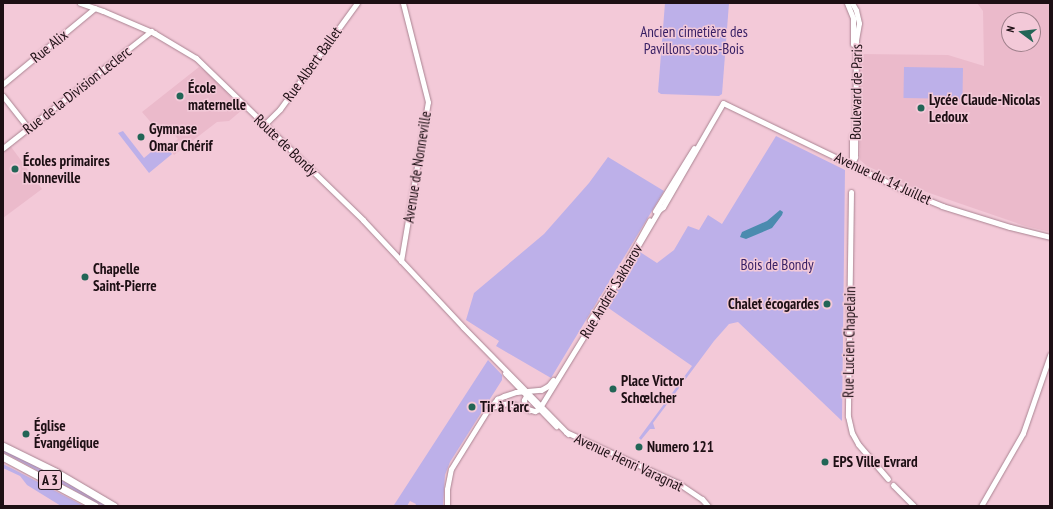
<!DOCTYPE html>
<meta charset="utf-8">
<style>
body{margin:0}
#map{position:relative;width:1053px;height:509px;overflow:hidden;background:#f3c9d8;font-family:"PT Sans Narrow",sans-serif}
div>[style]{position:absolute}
.built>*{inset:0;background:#ebbacb}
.green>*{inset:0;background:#bdb0e9;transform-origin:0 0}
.water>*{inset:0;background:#4b8baf}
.roads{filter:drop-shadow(0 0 1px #aa8492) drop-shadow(0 0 1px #aa8492)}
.tertiary>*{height:5px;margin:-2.5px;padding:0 2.5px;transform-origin:2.5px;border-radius:2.5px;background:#fff}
.motorway>*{height:7px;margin:-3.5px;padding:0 3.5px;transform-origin:3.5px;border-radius:3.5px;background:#fff}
.dots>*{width:11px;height:11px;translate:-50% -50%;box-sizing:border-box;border:2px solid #f3c9d8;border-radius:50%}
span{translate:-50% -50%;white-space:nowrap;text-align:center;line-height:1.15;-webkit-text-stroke:3px #f3c9d8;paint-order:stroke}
.shield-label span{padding:1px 3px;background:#f3c9d8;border:1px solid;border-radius:3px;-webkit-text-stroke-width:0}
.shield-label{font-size:14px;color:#1d0f14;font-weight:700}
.park-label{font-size:15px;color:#371f64}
.street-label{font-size:15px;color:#1d0f14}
.poi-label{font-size:15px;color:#1d0f14;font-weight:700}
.left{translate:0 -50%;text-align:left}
.right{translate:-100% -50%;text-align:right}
.frame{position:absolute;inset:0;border:4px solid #1d0f14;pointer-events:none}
.north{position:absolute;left:1001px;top:12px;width:40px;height:40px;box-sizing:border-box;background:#f3c9d8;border:1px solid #9d7f8a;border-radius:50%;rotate:285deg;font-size:11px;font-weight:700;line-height:16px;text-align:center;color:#1d0f14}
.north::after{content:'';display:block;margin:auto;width:14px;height:18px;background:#226556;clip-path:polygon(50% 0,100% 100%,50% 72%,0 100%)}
</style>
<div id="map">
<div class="built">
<i style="clip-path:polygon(evenodd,977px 3px,1050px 3px,1050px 232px,1025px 226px,909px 186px,882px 173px,882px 171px,879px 170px,878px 171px,867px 166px,860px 160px,859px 54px,948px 55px,984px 66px,983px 11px,977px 3px,1009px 20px,1033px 20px,1033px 44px,1009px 44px,1009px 20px)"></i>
<i style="clip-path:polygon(199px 67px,214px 78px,242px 110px,229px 121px,217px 122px,174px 155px,168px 147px,178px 139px,173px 133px,174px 132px,169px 126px,160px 133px,142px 112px)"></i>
<i style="clip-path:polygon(9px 144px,42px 189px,3px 218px,3px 148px)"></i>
</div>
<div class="green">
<i style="clip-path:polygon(665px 3px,729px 3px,722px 94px,719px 96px,661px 94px,658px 92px)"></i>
<i style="left:904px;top:67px;width:59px;height:31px;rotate:1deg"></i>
<i style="clip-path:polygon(123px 131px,144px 158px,163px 142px,172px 154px,149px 173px,118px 133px)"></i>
<i style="clip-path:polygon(776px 136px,845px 170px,842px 421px,738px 322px,729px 324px,714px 341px,653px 423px,655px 429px,650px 429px,641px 440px,639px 438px,692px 366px,607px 307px,640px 252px,657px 263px,674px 250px,688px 226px,699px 230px,708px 215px,722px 224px)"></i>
<i style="clip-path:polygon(608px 157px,664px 191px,551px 378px,496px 346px,499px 341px,466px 320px,474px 293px,544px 234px,589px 183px)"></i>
<i style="clip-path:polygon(488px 360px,502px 375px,502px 380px,450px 462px,445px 475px,443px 506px,415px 506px,416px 504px,410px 501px,407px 506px,394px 505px)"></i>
<i style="clip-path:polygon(3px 449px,62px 480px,107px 506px,103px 506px,3px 452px)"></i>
<i style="clip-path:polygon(3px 464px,13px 469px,84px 506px,61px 506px,27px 485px,20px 476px,3px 468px)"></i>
</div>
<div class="water">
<i style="clip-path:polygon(780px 210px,783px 212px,782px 215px,772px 228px,746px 239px,740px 237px,742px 232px,767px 221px)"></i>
</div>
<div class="roads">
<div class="tertiary">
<i style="left:80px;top:3px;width:24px;rotate:19deg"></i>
<i style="left:103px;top:11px;width:56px;rotate:23.3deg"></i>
<i style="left:154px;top:33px;width:49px;rotate:30.8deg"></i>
<i style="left:196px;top:58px;width:233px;rotate:44.1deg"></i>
<i style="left:363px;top:220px;width:146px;rotate:46.9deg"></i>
<i style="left:463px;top:327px;width:150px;rotate:45.5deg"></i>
<i style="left:847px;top:3px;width:16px;rotate:68deg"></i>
<i style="left:853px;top:18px;width:26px;rotate:90deg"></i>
<i style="left:3px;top:84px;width:119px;rotate:-39.6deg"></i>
<i style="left:3px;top:96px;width:42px;rotate:51.8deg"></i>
<i style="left:265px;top:124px;width:21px;rotate:-45deg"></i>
<i style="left:280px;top:109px;width:131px;rotate:-54deg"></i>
<i style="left:3px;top:148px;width:189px;rotate:-38.3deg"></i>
<i style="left:852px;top:162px;width:26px;rotate:-90deg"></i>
<i style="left:852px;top:163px;width:7px;rotate:-63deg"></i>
<i style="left:855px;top:157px;width:117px;rotate:-89.5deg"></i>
<i style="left:856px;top:40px;width:17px;rotate:-80deg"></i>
<i style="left:859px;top:23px;width:13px;rotate:-103deg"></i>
<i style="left:856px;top:10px;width:8px;rotate:-120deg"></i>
<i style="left:851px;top:192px;width:224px;rotate:90.8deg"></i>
<i style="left:848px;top:416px;width:17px;rotate:77deg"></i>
<i style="left:852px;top:433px;width:13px;rotate:61deg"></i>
<i style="left:858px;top:444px;width:46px;rotate:49.4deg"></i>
<i style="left:655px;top:211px;width:74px;rotate:-58.2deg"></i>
<i style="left:629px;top:258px;width:43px;rotate:-61.1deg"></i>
<i style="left:401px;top:261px;width:161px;rotate:-80.4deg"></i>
<i style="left:428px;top:102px;width:102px;rotate:-104.2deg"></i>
<i style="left:590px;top:320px;width:33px;rotate:-57deg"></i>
<i style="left:505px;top:373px;width:74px;rotate:46.1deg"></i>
<i style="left:527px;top:394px;width:7px;rotate:117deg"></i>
<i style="left:524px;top:400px;width:6px;rotate:81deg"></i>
<i style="left:525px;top:406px;width:6px;rotate:45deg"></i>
<i style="left:491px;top:407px;width:17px;rotate:-13deg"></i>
<i style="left:508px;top:403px;width:28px;rotate:17deg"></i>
<i style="left:535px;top:411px;width:4px;rotate:-27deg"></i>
<i style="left:539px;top:409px;width:122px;rotate:-58.4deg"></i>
<i style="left:603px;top:305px;width:110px;rotate:-59.5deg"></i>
<i style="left:659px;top:210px;width:5px;rotate:-37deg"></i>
<i style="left:663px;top:207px;width:120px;rotate:-60deg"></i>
<i style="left:723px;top:103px;width:205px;rotate:25.7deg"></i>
<i style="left:908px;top:192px;width:37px;rotate:22deg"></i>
<i style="left:942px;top:206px;width:71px;rotate:17.2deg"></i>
<i style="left:1010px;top:227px;width:41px;rotate:14deg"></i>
<i style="left:566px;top:432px;width:123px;rotate:24.5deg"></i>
<i style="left:678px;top:483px;width:29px;rotate:34deg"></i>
<i style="left:702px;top:499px;width:9px;rotate:49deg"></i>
<i style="left:893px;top:485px;width:30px;rotate:45deg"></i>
<i style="left:447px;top:506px;width:17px;rotate:-90deg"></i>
<i style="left:447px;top:489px;width:20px;rotate:-79deg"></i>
<i style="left:451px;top:469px;width:68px;rotate:-58.2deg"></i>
<i style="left:487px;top:411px;width:16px;rotate:-50deg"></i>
<i style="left:497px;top:399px;width:8px;rotate:-23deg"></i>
<i style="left:504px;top:396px;width:13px;rotate:-18deg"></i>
<i style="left:516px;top:392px;width:25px;rotate:-5deg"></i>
<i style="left:541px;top:390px;width:8px;rotate:-30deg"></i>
<i style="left:548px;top:386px;width:8px;rotate:-50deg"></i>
<i style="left:981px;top:506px;width:84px;rotate:-60.1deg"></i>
<i style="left:1023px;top:433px;width:83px;rotate:-70.9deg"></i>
</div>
<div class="motorway">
<i style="left:3px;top:446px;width:59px;rotate:26.1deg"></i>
<i style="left:56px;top:472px;width:67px;rotate:30.4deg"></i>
<i style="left:3px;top:457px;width:104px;rotate:28deg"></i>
</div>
</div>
<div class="dots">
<i style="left:180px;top:96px;background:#226556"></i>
<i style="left:921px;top:108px;background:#226556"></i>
<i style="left:141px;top:137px;background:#226556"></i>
<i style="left:15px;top:169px;background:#226556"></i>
<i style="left:85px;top:277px;background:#226556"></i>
<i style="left:827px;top:304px;background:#226556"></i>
<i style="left:613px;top:389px;background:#226556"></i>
<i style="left:472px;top:407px;background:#226556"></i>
<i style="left:26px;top:434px;background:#226556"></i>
<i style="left:639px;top:447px;background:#226556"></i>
<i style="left:825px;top:462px;background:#226556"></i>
</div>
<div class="shield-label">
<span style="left:50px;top:480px">A 3</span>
</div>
<div class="park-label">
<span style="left:694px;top:40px">Ancien cimetière des<br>Pavillons-sous-Bois</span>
<span style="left:777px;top:265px">Bois de Bondy</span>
</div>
<div class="street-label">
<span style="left:49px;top:46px;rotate:-39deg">Rue Alix</span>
<span style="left:312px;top:64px;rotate:-54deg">Rue Albert Ballet</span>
<span style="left:77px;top:90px;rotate:-38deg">Rue de la Division Leclerc</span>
<span style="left:856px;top:92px;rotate:-89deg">Boulevard de Paris</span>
<span style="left:286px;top:145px;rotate:44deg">Route de Bondy</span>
<span style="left:417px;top:167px;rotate:-81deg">Avenue de Nonneville</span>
<span style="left:883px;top:178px;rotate:25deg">Avenue du 14 Juillet</span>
<span style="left:611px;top:291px;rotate:-59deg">Rue Andreï Sakharov</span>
<span style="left:849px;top:342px;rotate:-89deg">Rue Lucien Chapelain</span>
<span style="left:629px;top:462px;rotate:25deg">Avenue Henri Varagnat</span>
</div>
<div class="poi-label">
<span class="left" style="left:188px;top:96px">École<br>maternelle</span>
<span class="left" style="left:929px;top:108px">Lycée Claude-Nicolas<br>Ledoux</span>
<span class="left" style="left:149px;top:137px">Gymnase<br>Omar Chérif</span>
<span class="left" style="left:23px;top:169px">Écoles primaires<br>Nonneville</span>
<span class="left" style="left:93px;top:277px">Chapelle<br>Saint-Pierre</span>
<span class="right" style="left:819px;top:304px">Chalet écogardes</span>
<span class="left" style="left:621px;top:389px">Place Victor<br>Schœlcher</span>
<span class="left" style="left:480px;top:407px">Tir à l'arc</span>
<span class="left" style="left:34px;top:434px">Église<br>Évangélique</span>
<span class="left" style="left:647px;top:447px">Numero 121</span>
<span class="left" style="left:833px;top:462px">EPS Ville Evrard</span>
</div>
<div class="frame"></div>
<div class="north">N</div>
</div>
